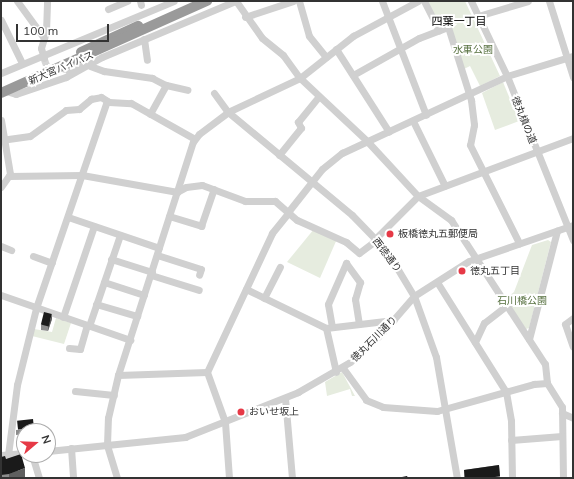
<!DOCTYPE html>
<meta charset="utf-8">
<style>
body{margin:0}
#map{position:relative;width:574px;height:479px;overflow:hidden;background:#fff;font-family:Mulish,"Noto Sans JP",sans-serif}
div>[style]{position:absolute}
.green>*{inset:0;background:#e6ecdf}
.minor-tunnel>*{height:7px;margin-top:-3.5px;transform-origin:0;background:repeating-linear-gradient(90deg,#d6d6d6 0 7px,transparent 0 10.5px)}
.minor>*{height:7px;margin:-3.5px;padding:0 3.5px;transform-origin:3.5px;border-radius:3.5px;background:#d0d0d0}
.highway>*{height:10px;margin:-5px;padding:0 5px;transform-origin:5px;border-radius:5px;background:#9a9a9a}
.wall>*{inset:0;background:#8c8c8c}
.shaded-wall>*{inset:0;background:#5f5f5f}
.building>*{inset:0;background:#1a1a1a;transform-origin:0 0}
.dots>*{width:11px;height:11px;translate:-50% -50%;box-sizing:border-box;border:2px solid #fff;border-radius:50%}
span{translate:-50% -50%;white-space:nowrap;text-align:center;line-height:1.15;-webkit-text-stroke:4px #fff;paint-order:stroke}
.park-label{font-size:10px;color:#56703f}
.street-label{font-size:10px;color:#333}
.poi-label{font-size:10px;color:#333}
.left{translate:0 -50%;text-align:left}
.neighbourhood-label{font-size:11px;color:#000}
.frame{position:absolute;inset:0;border:2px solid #333;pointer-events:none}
.north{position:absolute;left:16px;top:423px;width:40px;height:40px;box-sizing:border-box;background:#fff;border:1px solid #adadad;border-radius:50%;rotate:71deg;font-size:11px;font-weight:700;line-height:16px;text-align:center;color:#333}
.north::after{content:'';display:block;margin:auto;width:14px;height:18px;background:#e63946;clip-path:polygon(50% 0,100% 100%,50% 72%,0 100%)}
.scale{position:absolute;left:16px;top:24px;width:93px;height:18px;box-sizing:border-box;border:2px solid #333;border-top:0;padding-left:5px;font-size:12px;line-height:14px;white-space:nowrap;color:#333;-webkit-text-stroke:3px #fff;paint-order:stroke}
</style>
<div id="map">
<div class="green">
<i style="clip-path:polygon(428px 1px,465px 1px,500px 76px,480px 86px,470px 66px,464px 69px,452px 30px,439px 26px)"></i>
<i style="clip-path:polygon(503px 82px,519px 121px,495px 130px,482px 93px)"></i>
<i style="clip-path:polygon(314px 229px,337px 239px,320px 278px,287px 262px)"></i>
<i style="clip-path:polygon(548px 240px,551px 242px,529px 328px,526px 329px,505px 299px,514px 292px,532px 245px)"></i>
<i style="clip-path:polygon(56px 318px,71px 323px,64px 344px,32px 336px,34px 329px,52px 332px)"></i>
<i style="clip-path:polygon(342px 372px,355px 396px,352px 396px,350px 389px,327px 396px,325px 382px)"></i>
</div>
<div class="minor-tunnel">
<i style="left:44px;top:58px;width:20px;rotate:70deg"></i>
</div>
<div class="minor">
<i style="left:17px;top:1px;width:46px;rotate:53.9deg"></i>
<i style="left:140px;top:1px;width:4px;rotate:76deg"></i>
<i style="left:236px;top:1px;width:45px;rotate:54.9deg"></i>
<i style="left:262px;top:38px;width:27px;rotate:39deg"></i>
<i style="left:283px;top:55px;width:29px;rotate:54deg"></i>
<i style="left:300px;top:78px;width:92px;rotate:43.2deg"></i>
<i style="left:367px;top:141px;width:75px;rotate:47.2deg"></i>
<i style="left:418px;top:196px;width:41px;rotate:36deg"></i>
<i style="left:451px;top:220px;width:172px;rotate:56.9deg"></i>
<i style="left:545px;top:364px;width:19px;rotate:84deg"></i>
<i style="left:547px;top:383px;width:28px;rotate:58deg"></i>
<i style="left:562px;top:407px;width:71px;rotate:89.2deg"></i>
<i style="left:299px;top:1px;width:36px;rotate:74deg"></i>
<i style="left:309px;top:36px;width:27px;rotate:51deg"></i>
<i style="left:382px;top:1px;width:122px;rotate:68.9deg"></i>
<i style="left:424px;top:1px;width:33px;rotate:63deg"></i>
<i style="left:471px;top:1px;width:83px;rotate:64.4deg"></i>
<i style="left:507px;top:76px;width:177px;rotate:68.1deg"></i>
<i style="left:549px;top:1px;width:80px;rotate:72.5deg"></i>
<i style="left:108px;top:9px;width:21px;rotate:-23deg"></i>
<i style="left:478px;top:16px;width:52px;rotate:-16.7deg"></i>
<i style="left:245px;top:17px;width:51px;rotate:-18.4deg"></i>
<i style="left:1px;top:20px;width:48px;rotate:64deg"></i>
<i style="left:144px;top:39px;width:21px;rotate:82deg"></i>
<i style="left:336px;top:49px;width:98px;rotate:57.4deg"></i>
<i style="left:44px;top:58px;width:10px;rotate:-107deg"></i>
<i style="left:41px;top:48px;width:17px;rotate:-73deg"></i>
<i style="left:46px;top:32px;width:31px;rotate:-88deg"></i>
<i style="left:90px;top:66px;width:15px;rotate:20deg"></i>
<i style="left:104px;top:71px;width:49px;rotate:8.3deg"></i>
<i style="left:152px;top:78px;width:16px;rotate:27deg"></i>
<i style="left:166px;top:85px;width:33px;rotate:119deg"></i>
<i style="left:62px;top:68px;width:6px;rotate:18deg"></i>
<i style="left:68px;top:70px;width:13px;rotate:-18deg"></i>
<i style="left:1px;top:73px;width:187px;rotate:-22.6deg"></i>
<i style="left:353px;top:75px;width:76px;rotate:-29.3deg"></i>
<i style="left:419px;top:38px;width:31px;rotate:-21deg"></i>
<i style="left:448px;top:27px;width:77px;rotate:72.5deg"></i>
<i style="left:471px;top:100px;width:25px;rotate:83deg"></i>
<i style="left:474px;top:125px;width:20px;rotate:101deg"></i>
<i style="left:470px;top:145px;width:110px;rotate:63.4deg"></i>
<i style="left:166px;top:85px;width:22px;rotate:13deg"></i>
<i style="left:6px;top:91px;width:10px;rotate:17deg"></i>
<i style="left:16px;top:94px;width:53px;rotate:-18.8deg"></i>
<i style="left:66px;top:77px;width:41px;rotate:-29.1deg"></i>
<i style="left:102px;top:57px;width:144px;rotate:-22.8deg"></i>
<i style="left:214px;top:93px;width:24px;rotate:54deg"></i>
<i style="left:228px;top:112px;width:161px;rotate:39.7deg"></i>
<i style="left:352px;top:215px;width:35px;rotate:46deg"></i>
<i style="left:376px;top:240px;width:35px;rotate:53deg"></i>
<i style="left:397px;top:268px;width:33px;rotate:59deg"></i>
<i style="left:414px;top:296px;width:65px;rotate:70.2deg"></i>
<i style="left:436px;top:357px;width:123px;rotate:80.2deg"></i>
<i style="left:1px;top:120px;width:55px;rotate:80.5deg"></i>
<i style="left:10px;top:174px;width:16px;rotate:125deg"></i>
<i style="left:413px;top:121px;width:72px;rotate:63.8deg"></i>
<i style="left:1px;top:140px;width:29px;rotate:-8deg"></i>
<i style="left:30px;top:136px;width:44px;rotate:-35.8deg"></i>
<i style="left:66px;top:110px;width:13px;rotate:-4deg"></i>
<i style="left:79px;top:109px;width:16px;rotate:-40deg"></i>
<i style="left:91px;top:99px;width:10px;rotate:-11deg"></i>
<i style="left:101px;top:97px;width:9px;rotate:32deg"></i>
<i style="left:109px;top:102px;width:22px;rotate:3deg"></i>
<i style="left:131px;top:103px;width:73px;rotate:29.4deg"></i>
<i style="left:279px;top:155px;width:35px;rotate:-51deg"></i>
<i style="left:301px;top:128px;width:7px;rotate:-117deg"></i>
<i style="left:298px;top:122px;width:33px;rotate:-51deg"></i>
<i style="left:9px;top:176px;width:73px;rotate:-0.8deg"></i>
<i style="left:82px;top:175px;width:97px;rotate:10.1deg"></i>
<i style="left:177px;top:192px;width:10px;rotate:-29deg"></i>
<i style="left:186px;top:187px;width:16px;rotate:-7deg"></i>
<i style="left:202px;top:185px;width:46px;rotate:20.4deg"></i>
<i style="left:245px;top:201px;width:30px"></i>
<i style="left:275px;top:201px;width:29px;rotate:41deg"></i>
<i style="left:297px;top:220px;width:54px;rotate:24.2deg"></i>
<i style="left:346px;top:242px;width:17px;rotate:40deg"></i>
<i style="left:359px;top:253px;width:21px;rotate:-37deg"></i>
<i style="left:288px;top:212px;width:55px;rotate:-51.7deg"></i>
<i style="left:322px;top:169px;width:26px;rotate:-39deg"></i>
<i style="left:342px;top:153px;width:182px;rotate:-25deg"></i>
<i style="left:507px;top:76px;width:69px;rotate:-16.9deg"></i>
<i style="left:169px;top:216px;width:34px;rotate:17deg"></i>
<i style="left:201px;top:226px;width:39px;rotate:-71deg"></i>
<i style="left:68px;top:217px;width:96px;rotate:18.8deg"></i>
<i style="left:375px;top:239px;width:61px;rotate:-45deg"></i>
<i style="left:418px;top:196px;width:165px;rotate:-20.5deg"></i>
<i style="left:1px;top:246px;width:11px;rotate:22deg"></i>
<i style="left:157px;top:255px;width:46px;rotate:17.7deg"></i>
<i style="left:201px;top:269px;width:6px;rotate:108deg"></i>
<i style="left:33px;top:256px;width:20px;rotate:20deg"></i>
<i style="left:111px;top:259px;width:43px;rotate:17.6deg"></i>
<i style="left:151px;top:275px;width:50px;rotate:17.4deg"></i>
<i style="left:104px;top:282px;width:42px;rotate:18deg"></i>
<i style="left:437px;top:282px;width:130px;rotate:57.9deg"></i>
<i style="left:506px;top:392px;width:29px;rotate:80deg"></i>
<i style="left:511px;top:421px;width:57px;rotate:89deg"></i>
<i style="left:246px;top:289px;width:89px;rotate:26deg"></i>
<i style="left:326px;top:328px;width:68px;rotate:-6.7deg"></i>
<i style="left:1px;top:295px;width:137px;rotate:19.2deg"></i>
<i style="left:264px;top:298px;width:35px;rotate:-63deg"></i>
<i style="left:96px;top:304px;width:43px;rotate:16.3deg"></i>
<i style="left:63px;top:317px;width:96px;rotate:-71.2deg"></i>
<i style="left:573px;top:318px;width:10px;rotate:143deg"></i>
<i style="left:565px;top:324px;width:24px;rotate:71deg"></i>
<i style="left:89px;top:326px;width:96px;rotate:-71.2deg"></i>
<i style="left:332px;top:327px;width:23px;rotate:-100deg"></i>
<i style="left:328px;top:304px;width:45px;rotate:-66.3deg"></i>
<i style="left:346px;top:263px;width:24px;rotate:54deg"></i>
<i style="left:360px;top:282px;width:18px;rotate:106deg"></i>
<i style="left:355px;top:299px;width:25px;rotate:81deg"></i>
<i style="left:326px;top:328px;width:45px;rotate:77.2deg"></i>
<i style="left:529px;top:339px;width:112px;rotate:-75.5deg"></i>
<i style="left:475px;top:342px;width:21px;rotate:-65deg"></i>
<i style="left:484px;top:323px;width:29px;rotate:-38deg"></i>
<i style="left:69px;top:348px;width:11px;rotate:5deg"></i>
<i style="left:80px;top:349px;width:25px;rotate:-74deg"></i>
<i style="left:343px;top:368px;width:39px;rotate:54deg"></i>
<i style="left:366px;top:400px;width:18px;rotate:22deg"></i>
<i style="left:383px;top:407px;width:54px;rotate:4.2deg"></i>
<i style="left:437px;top:411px;width:101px;rotate:-15.6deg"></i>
<i style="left:534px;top:384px;width:13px;rotate:-4deg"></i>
<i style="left:118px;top:375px;width:89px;rotate:-1.9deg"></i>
<i style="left:75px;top:391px;width:39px;rotate:6deg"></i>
<i style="left:285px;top:398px;width:80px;rotate:85deg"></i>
<i style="left:562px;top:413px;width:12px;rotate:24deg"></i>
<i style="left:511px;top:440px;width:51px;rotate:-4.5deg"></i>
<i style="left:71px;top:448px;width:30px;rotate:86deg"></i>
<i style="left:48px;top:451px;width:138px;rotate:-5.8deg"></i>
<i style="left:185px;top:437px;width:122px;rotate:-21.7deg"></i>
<i style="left:298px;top:392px;width:60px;rotate:-30deg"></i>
<i style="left:350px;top:362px;width:42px;rotate:-42.1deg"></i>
<i style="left:381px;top:334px;width:50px;rotate:-49deg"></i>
<i style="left:414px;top:296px;width:65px;rotate:-32.5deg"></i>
<i style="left:469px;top:261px;width:110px;rotate:-19.1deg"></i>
<i style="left:1px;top:455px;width:23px;rotate:-5deg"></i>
<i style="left:8px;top:455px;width:71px;rotate:-82.7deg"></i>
<i style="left:17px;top:385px;width:79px;rotate:-76.1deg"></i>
<i style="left:36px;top:308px;width:219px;rotate:-71.1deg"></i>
<i style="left:32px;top:455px;width:24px;rotate:73deg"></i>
<i style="left:117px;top:478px;width:34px;rotate:-107deg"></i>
<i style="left:107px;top:445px;width:27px;rotate:-88deg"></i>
<i style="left:108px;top:418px;width:44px;rotate:-76.9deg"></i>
<i style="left:118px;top:375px;width:245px;rotate:-72.2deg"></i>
<i style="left:193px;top:142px;width:10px;rotate:-53deg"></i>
<i style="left:199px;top:134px;width:36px;rotate:-37deg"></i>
<i style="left:228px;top:112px;width:80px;rotate:-25.3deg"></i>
<i style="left:300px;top:78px;width:68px;rotate:-38.4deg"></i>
<i style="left:353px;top:36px;width:74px;rotate:-28.3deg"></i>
<i style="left:229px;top:478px;width:56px;rotate:-94.1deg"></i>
<i style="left:225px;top:422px;width:53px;rotate:-109.8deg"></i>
<i style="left:207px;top:372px;width:153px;rotate:-64.9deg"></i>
<i style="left:272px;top:233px;width:27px;rotate:-51deg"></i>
</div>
<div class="highway">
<i style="left:81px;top:52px;width:63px;rotate:-24.5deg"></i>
<i style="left:1px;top:93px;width:226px;rotate:-24.1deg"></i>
</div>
<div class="wall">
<i style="clip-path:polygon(52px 319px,48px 331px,41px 330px,41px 325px)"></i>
<i style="clip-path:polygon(34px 428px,34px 431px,24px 431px,24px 434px,16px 435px,16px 430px)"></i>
<i style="clip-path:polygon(1px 457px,6px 459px,25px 477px,23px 478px,1px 478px)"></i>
<i style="clip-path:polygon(499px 465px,500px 478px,464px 478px,464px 470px)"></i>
</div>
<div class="shaded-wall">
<i style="clip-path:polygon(52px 314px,52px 319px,48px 331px,48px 327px)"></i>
<i style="clip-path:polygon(25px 468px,25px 477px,23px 478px,9px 478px,9px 474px)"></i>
</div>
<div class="building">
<i style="left:44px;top:312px;width:8px;height:13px;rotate:14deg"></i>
<i style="left:33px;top:419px;width:9px;height:16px;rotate:84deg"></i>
<i style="clip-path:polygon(21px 454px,25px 468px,9px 474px,1px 475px,1px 457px,5px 456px,6px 459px)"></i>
<i style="clip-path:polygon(499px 465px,500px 476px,490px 478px,465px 478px,464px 470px)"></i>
<i style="clip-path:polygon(407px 476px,408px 478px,397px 478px)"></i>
</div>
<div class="dots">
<i style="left:390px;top:234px;background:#e63946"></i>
<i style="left:462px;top:271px;background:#e63946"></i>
<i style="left:241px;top:412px;background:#e63946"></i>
</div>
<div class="park-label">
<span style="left:473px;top:50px">水車公園</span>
<span style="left:522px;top:301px">石川橋公園</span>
</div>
<div class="street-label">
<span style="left:61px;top:68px;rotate:-23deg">新大宮バイパス</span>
<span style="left:524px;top:120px;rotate:68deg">徳丸槙の道</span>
<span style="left:387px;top:255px;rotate:53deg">西徳通り</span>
<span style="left:374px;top:339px;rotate:-45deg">徳丸石川通り</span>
</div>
<div class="poi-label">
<span class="left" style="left:398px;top:234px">板橋徳丸五郵便局</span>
<span class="left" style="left:470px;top:271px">徳丸五丁目</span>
<span class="left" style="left:249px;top:412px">おいせ坂上</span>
</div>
<div class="neighbourhood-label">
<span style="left:459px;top:21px">四葉一丁目</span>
</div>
<div class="frame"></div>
<div class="north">N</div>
<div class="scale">100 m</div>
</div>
